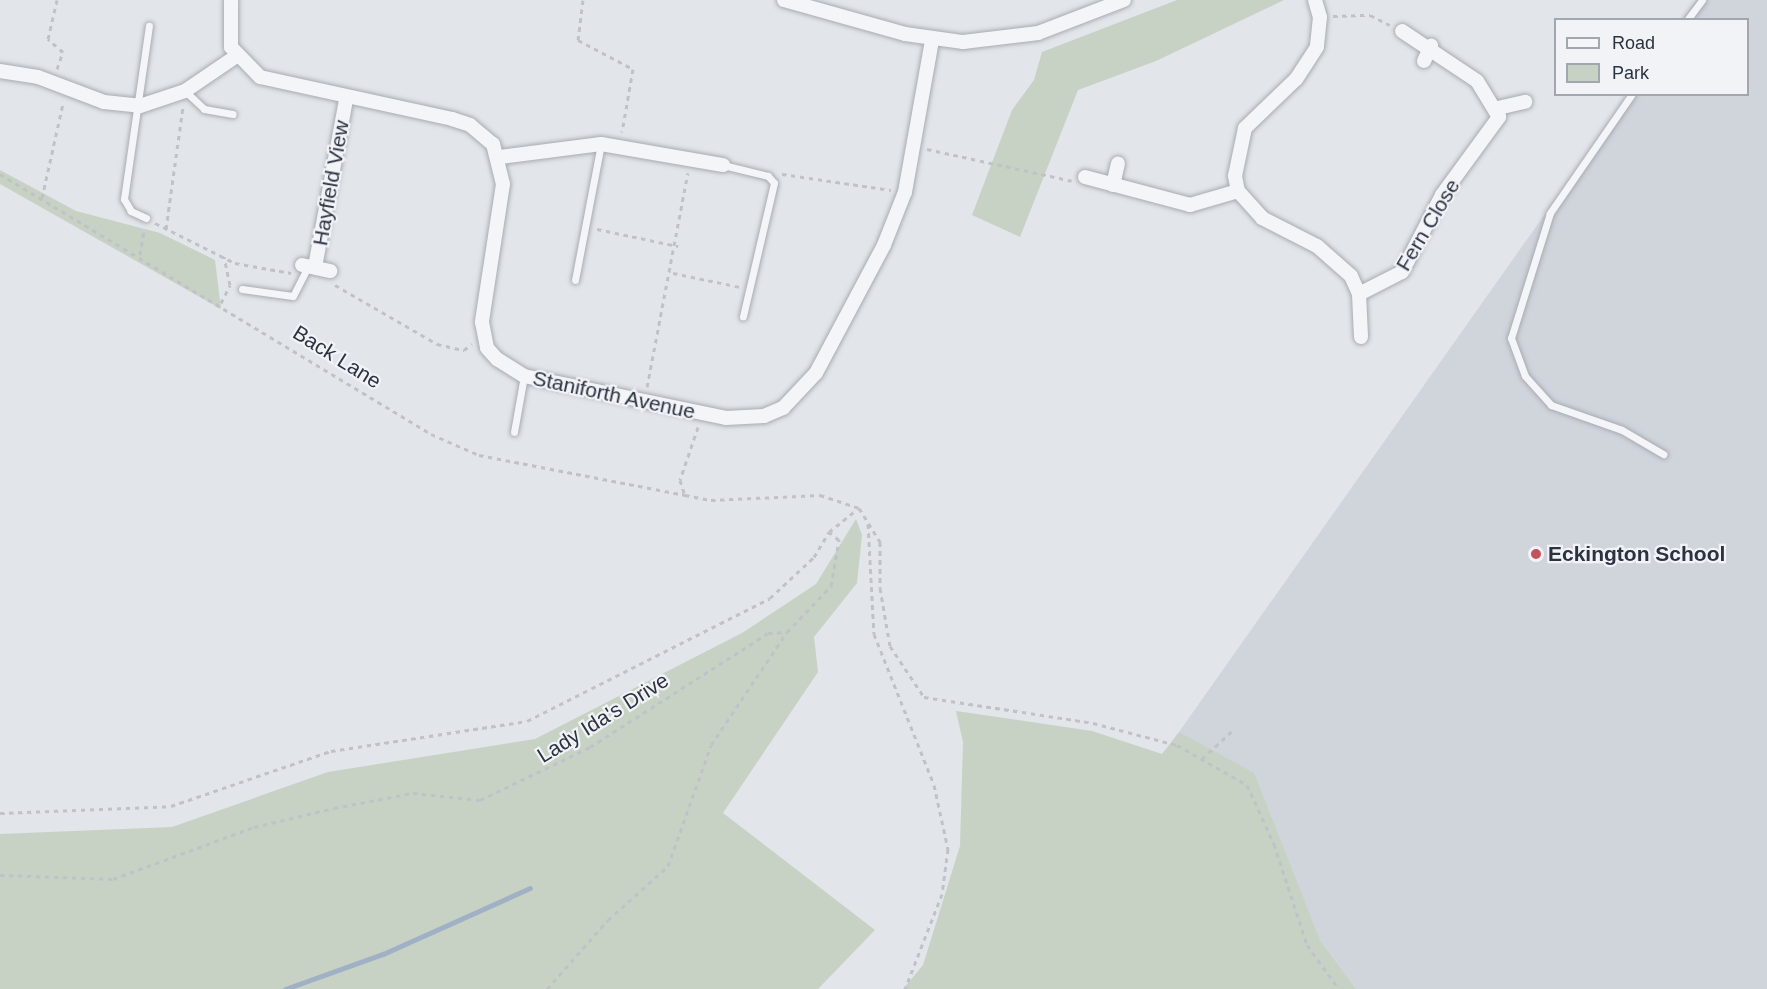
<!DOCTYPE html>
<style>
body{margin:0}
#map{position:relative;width:1767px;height:989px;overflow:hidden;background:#e2e5e9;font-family:Helvetica,sans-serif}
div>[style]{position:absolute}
.built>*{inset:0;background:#d0d4db}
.green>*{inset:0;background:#c7d2c4}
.stream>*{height:5px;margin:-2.5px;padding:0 2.5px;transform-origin:2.5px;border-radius:2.5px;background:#a0b1c6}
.path>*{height:3px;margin-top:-1.5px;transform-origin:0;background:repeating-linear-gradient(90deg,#c0c2c8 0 4.5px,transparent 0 9px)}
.roads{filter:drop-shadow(0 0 2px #a7acb3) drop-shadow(0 0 2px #a7acb3)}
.service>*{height:7px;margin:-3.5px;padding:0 3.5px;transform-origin:3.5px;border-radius:3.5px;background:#f4f5f8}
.minor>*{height:14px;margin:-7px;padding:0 7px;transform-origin:7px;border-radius:7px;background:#f4f5f8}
.dots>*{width:16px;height:16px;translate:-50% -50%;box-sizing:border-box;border:3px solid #f1f3f7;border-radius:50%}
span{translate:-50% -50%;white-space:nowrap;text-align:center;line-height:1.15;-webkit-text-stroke:4.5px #f1f3f7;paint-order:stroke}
.street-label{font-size:21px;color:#2b3240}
.poi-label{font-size:21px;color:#2b3240;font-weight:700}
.left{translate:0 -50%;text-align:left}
.legend{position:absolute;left:1554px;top:18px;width:195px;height:78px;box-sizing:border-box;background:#f1f3f7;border:2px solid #a2a6ae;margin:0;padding:8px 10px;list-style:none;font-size:18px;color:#2b3240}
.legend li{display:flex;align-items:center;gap:12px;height:30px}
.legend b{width:30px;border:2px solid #a2a6ae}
</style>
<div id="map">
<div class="built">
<i style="clip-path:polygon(1697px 0,1767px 0,1767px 989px,1356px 989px,1320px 940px,1291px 869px,1179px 732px,1629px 95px,1748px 94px,1748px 20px,1683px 19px)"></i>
</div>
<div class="green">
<i style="clip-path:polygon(1177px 0,1284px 0,1156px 61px,1078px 90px,1020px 237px,972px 215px,1012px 110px,1034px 80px,1042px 52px)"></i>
<i style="clip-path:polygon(0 170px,76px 211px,160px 233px,215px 260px,221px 309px,0 184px)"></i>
<i style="clip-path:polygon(856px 519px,862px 535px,857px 583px,814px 637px,818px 672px,723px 813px,875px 930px,818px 989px,0 989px,0 834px,172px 827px,328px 772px,535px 739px,742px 633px,816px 584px)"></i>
<i style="clip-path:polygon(956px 711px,1092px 731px,1162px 754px,1179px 732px,1254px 773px,1320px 940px,1356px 989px,903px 989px,923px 965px,960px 846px,963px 742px)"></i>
</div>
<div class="stream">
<i style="left:285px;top:989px;width:104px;rotate:-19.7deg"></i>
<i style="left:383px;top:954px;width:161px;rotate:-24.2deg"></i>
</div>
<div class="path">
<i style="left:583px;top:0;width:40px;rotate:97.1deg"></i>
<i style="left:578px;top:40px;width:62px;rotate:27.8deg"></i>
<i style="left:633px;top:69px;width:64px;rotate:99.9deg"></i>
<i style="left:1333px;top:16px;width:37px;rotate:-2deg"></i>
<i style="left:1370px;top:15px;width:22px;rotate:27deg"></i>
<i style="left:57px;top:69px;width:18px;rotate:-71deg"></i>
<i style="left:63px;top:52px;width:20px;rotate:-139deg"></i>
<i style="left:48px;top:39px;width:40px;rotate:-77deg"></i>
<i style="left:927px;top:149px;width:148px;rotate:12.4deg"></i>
<i style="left:0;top:174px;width:503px;rotate:31.1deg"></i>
<i style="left:431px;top:434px;width:52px;rotate:23.6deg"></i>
<i style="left:479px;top:455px;width:210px;rotate:11deg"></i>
<i style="left:782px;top:174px;width:110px;rotate:8.4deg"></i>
<i style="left:42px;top:198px;width:97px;rotate:-77.5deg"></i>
<i style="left:155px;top:223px;width:89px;rotate:26.6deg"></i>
<i style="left:235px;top:263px;width:57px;rotate:10.1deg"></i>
<i style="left:166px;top:229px;width:124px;rotate:-82.1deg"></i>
<i style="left:597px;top:229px;width:83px;rotate:11.9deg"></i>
<i style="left:140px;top:255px;width:25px;rotate:-81deg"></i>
<i style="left:673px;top:273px;width:68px;rotate:11.8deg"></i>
<i style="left:335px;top:285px;width:118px;rotate:30deg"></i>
<i style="left:437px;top:344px;width:28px;rotate:13deg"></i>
<i style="left:464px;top:350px;width:10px;rotate:-37deg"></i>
<i style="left:221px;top:303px;width:20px;rotate:-63deg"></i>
<i style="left:230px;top:285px;width:29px;rotate:-102deg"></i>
<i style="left:647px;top:387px;width:218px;rotate:-79.2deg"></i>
<i style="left:698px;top:427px;width:56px;rotate:108.8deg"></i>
<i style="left:680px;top:480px;width:16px;rotate:72deg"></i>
<i style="left:685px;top:495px;width:26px;rotate:11deg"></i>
<i style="left:711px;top:500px;width:109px;rotate:-2.6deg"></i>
<i style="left:820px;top:495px;width:41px;rotate:18.4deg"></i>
<i style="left:859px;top:508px;width:40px;rotate:58deg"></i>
<i style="left:880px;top:542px;width:46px;rotate:90deg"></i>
<i style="left:880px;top:588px;width:59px;rotate:80.2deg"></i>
<i style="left:890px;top:646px;width:61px;rotate:56.3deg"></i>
<i style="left:924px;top:697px;width:171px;rotate:8.7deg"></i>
<i style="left:1093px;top:723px;width:87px;rotate:14.7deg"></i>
<i style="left:1177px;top:745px;width:81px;rotate:29.7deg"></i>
<i style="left:1247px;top:785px;width:65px;rotate:65.4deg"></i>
<i style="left:1274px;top:844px;width:106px;rotate:71.9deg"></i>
<i style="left:1307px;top:945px;width:54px;rotate:54deg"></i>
<i style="left:868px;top:524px;width:110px;rotate:86.9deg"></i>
<i style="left:874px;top:634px;width:162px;rotate:68.3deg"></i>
<i style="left:934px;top:785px;width:66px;rotate:77.7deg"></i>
<i style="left:948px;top:849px;width:45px;rotate:97.6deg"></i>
<i style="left:942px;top:894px;width:102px;rotate:111.3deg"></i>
<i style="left:1202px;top:759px;width:42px;rotate:-43.1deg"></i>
<i style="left:0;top:813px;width:171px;rotate:-2.3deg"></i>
<i style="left:171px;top:806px;width:169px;rotate:-19deg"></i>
<i style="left:331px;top:751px;width:198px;rotate:-8.7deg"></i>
<i style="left:527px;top:721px;width:272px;rotate:-26.8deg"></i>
<i style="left:770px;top:598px;width:60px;rotate:-43deg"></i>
<i style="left:814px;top:557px;width:29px;rotate:-59deg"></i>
<i style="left:829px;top:532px;width:38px;rotate:-39deg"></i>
<i style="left:0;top:875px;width:113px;rotate:2deg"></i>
<i style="left:113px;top:879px;width:150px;rotate:-20.2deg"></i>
<i style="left:254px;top:827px;width:82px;rotate:-13.4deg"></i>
<i style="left:334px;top:808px;width:80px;rotate:-10.8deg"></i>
<i style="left:413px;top:793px;width:67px;rotate:6deg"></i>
<i style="left:480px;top:800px;width:122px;rotate:-25.7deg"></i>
<i style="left:590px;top:747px;width:211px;rotate:-32.6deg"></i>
<i style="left:768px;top:633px;width:19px;rotate:-3deg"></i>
<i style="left:547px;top:989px;width:92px;rotate:-48.5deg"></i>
<i style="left:608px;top:920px;width:81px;rotate:-42deg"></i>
<i style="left:668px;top:866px;width:128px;rotate:-70.4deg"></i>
<i style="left:711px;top:745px;width:136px;rotate:-56.1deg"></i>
<i style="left:787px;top:632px;width:64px;rotate:-46.3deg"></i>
<i style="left:831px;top:586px;width:47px;rotate:-80.1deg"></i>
<i style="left:839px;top:540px;width:13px;rotate:-141deg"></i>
</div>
<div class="roads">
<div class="service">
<i style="left:1687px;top:20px;width:25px;rotate:-53deg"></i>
<i style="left:185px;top:91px;width:26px;rotate:43deg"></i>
<i style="left:204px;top:109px;width:29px;rotate:10deg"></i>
<i style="left:1632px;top:94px;width:145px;rotate:124.6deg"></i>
<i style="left:1550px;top:213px;width:131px;rotate:107.3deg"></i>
<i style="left:1511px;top:338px;width:40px;rotate:69.8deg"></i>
<i style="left:1525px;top:376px;width:39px;rotate:48deg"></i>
<i style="left:1551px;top:405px;width:75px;rotate:19.4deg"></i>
<i style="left:1622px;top:430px;width:48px;rotate:30.3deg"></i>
<i style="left:723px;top:165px;width:46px;rotate:13.7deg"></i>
<i style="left:768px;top:176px;width:9px;rotate:49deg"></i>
<i style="left:774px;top:183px;width:137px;rotate:103.1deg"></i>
<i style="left:146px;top:218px;width:17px;rotate:-155deg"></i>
<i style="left:131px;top:211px;width:14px;rotate:-120deg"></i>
<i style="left:124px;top:199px;width:175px;rotate:-81.8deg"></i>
<i style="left:575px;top:280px;width:138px;rotate:-79.2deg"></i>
<i style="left:242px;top:289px;width:51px;rotate:7.8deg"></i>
<i style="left:293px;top:296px;width:34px;rotate:-63deg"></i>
<i style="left:514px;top:432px;width:57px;rotate:-79.9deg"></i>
</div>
<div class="minor">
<i style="left:231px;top:0;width:47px;rotate:90deg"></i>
<i style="left:231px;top:47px;width:42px;rotate:46deg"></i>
<i style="left:260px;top:77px;width:197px;rotate:12.3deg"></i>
<i style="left:452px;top:119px;width:19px;rotate:18deg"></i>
<i style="left:470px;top:125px;width:30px;rotate:40deg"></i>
<i style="left:493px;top:144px;width:41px;rotate:76deg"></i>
<i style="left:503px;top:184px;width:140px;rotate:98.7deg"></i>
<i style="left:482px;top:322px;width:26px;rotate:79deg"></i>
<i style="left:487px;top:348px;width:15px;rotate:48deg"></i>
<i style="left:497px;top:359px;width:32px;rotate:32deg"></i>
<i style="left:524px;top:376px;width:206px;rotate:11.7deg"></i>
<i style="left:726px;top:418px;width:38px;rotate:-3deg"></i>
<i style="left:764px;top:416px;width:21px;rotate:-23deg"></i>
<i style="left:783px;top:408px;width:48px;rotate:-46.7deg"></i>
<i style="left:816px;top:373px;width:145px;rotate:-62deg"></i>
<i style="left:884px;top:245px;width:57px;rotate:-68.4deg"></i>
<i style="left:905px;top:192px;width:154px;rotate:-79.9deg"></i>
<i style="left:784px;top:0;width:126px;rotate:15.7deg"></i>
<i style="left:905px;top:34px;width:59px;rotate:7.9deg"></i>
<i style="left:963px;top:42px;width:76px;rotate:-6.8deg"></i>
<i style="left:1038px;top:33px;width:92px;rotate:-21deg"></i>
<i style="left:1315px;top:0;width:18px;rotate:74deg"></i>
<i style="left:1320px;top:17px;width:30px;rotate:96deg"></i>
<i style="left:1317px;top:47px;width:38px;rotate:123deg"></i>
<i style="left:1296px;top:79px;width:71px;rotate:136.1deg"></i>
<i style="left:1245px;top:128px;width:49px;rotate:101.8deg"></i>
<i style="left:1235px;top:176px;width:15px;rotate:79deg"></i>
<i style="left:1238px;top:191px;width:36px;rotate:48deg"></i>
<i style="left:1262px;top:218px;width:62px;rotate:27deg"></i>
<i style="left:1317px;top:246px;width:45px;rotate:41.4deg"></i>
<i style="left:1351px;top:276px;width:20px;rotate:66deg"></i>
<i style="left:1359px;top:294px;width:43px;rotate:87.3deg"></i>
<i style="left:1424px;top:61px;width:17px;rotate:-65deg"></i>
<i style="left:0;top:71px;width:38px;rotate:9deg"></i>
<i style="left:38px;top:77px;width:71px;rotate:20.7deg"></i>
<i style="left:104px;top:102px;width:36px;rotate:6deg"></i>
<i style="left:140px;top:106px;width:47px;rotate:-18.4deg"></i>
<i style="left:185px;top:91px;width:60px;rotate:-34.2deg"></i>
<i style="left:1498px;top:108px;width:28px;rotate:-13deg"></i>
<i style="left:500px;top:157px;width:102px;rotate:-7.3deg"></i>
<i style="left:601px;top:144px;width:124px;rotate:9.8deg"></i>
<i style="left:1085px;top:177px;width:109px;rotate:14.9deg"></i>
<i style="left:1190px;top:205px;width:50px;rotate:-16.3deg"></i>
<i style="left:1113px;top:185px;width:22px;rotate:-77deg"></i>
<i style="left:302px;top:265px;width:29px;rotate:12deg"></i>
<i style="left:315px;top:267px;width:171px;rotate:-79.5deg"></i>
<i style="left:1359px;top:294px;width:48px;rotate:-27.1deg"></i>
<i style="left:1402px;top:272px;width:87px;rotate:-62.5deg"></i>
<i style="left:1442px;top:195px;width:97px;rotate:-53.8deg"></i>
<i style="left:1499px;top:117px;width:42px;rotate:-121.4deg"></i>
<i style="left:1477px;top:81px;width:90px;rotate:-146.3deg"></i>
</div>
</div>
<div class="dots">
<i style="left:1536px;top:554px;background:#c4515e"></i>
</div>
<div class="street-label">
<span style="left:331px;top:183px;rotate:-80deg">Hayfield View</span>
<span style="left:1428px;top:225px;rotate:-59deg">Fern Close</span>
<span style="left:337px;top:357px;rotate:32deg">Back Lane</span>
<span style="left:614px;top:395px;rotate:12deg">Staniforth Avenue</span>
<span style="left:603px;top:718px;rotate:-32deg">Lady Ida's Drive</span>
</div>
<div class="poi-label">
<span class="left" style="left:1548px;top:554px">Eckington School</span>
</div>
<ul class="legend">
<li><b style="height:8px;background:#f4f5f8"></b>Road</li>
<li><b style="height:16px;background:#c7d2c4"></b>Park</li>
</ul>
</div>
